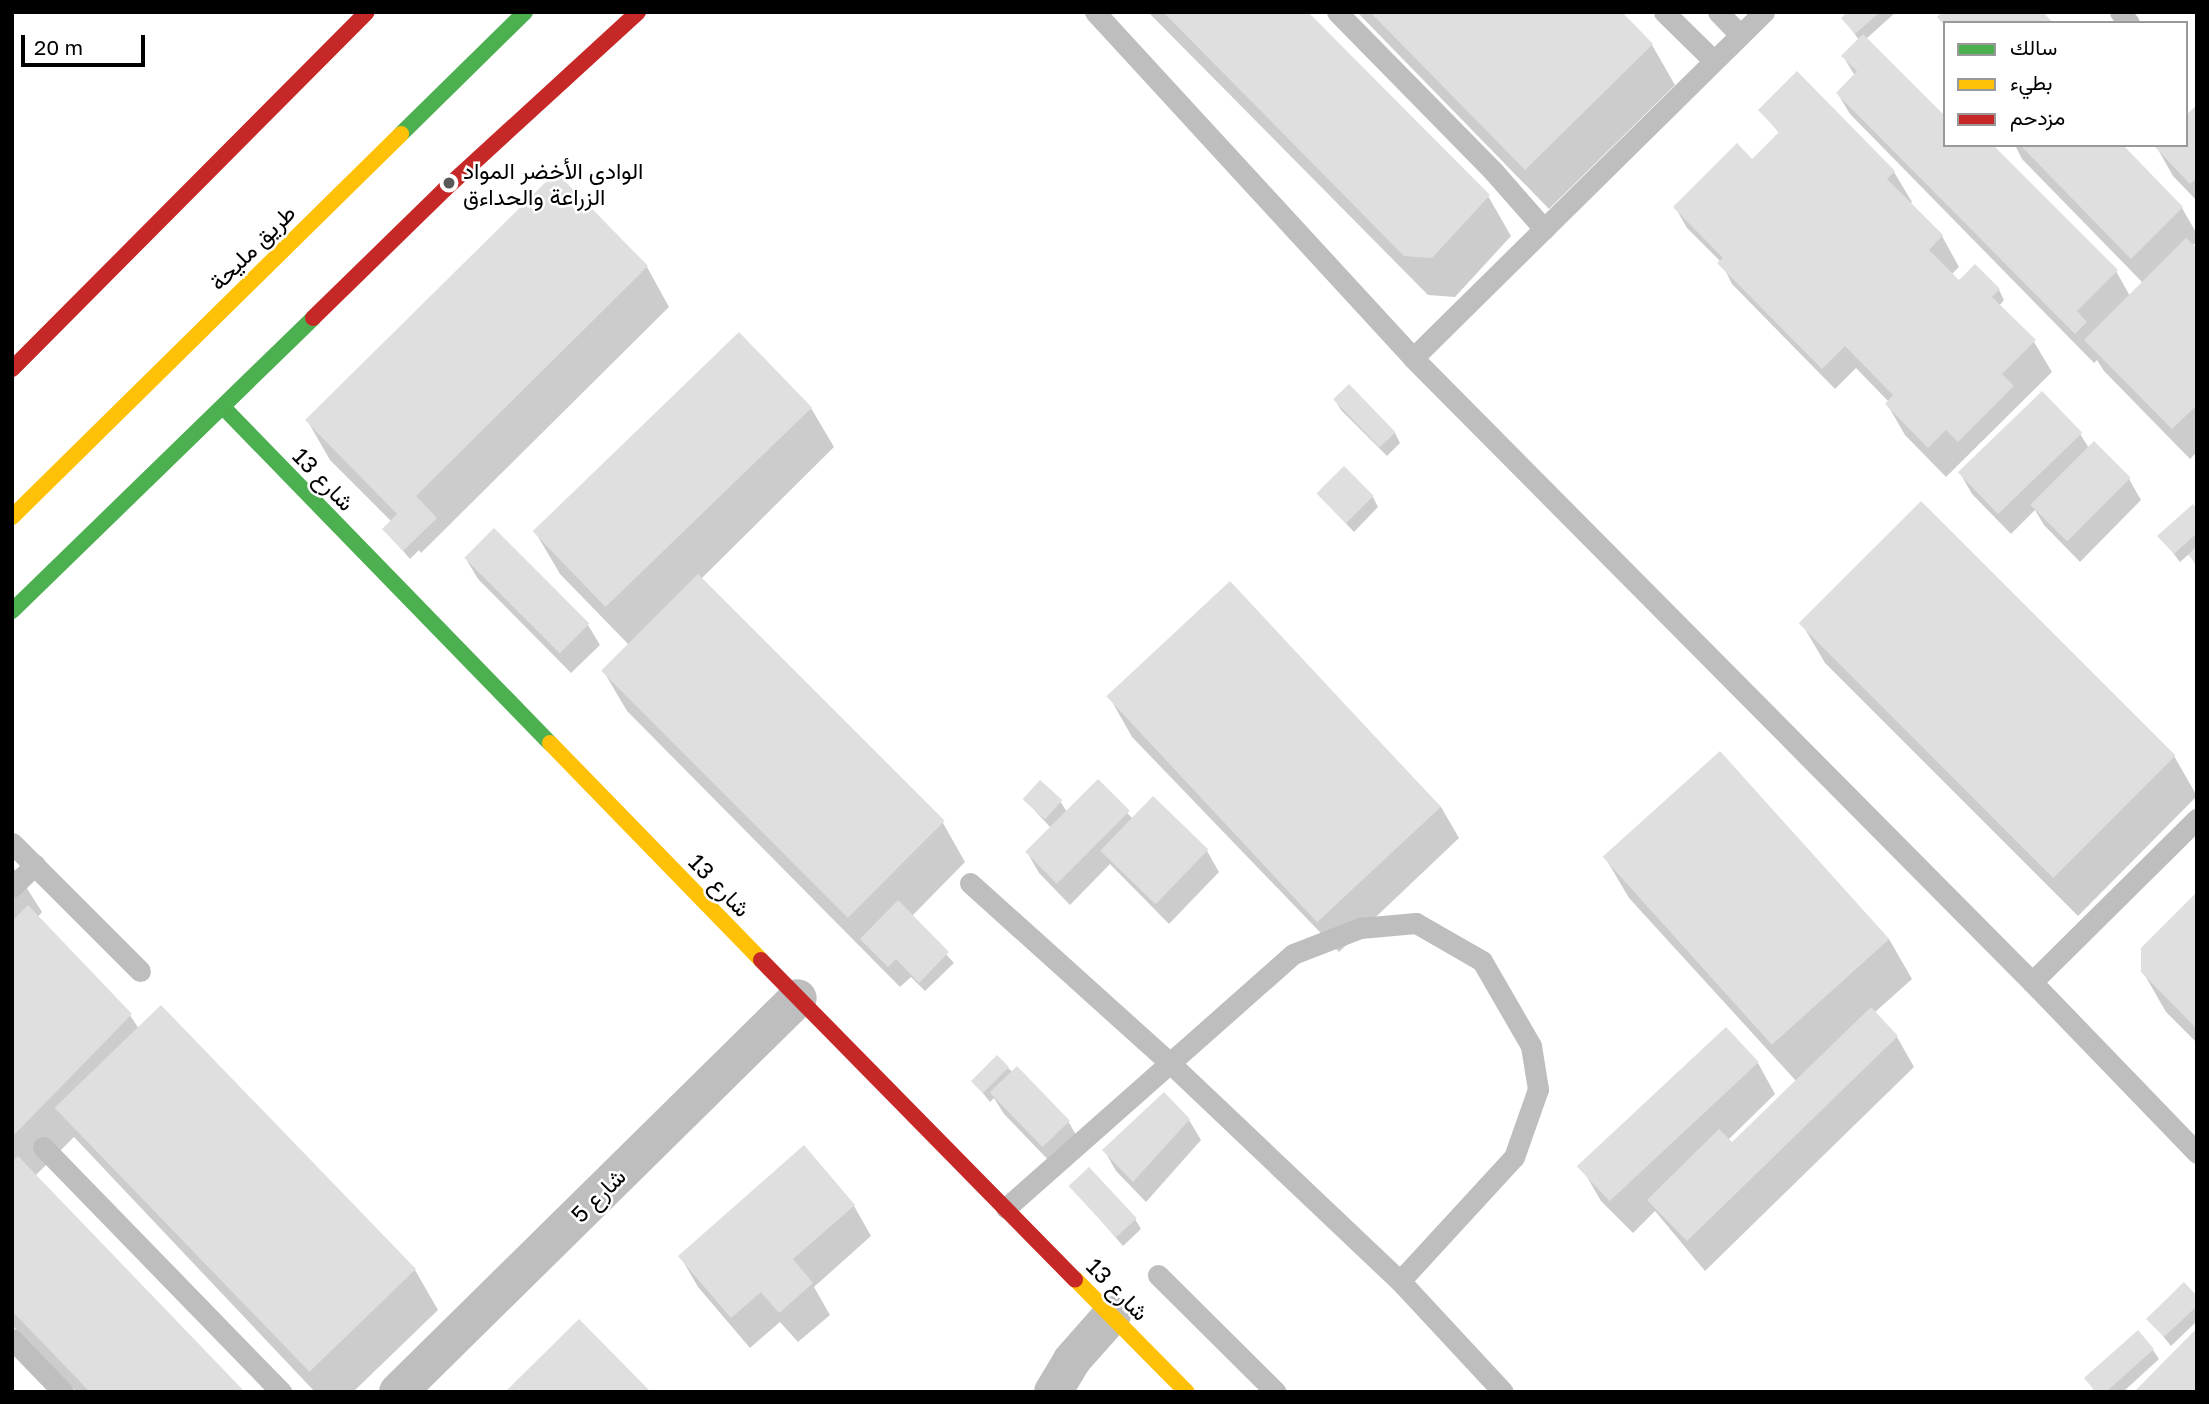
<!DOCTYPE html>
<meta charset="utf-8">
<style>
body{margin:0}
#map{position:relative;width:2209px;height:1404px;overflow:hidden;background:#fff;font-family:"Golos Text",Vazirmatn,sans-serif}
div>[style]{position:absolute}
.shadow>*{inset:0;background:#0003}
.building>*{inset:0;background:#dfdfdf;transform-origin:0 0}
.lane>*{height:21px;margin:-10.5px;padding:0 10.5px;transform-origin:10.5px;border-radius:10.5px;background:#bebebe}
.street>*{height:38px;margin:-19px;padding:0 19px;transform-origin:19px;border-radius:19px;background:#bebebe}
.fast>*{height:16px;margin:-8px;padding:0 8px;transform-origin:8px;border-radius:8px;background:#4caf50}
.slow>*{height:16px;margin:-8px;padding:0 8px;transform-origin:8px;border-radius:8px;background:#ffc107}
.jam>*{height:16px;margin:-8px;padding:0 8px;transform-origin:8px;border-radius:8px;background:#c62828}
.dots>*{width:19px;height:19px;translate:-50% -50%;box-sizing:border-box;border:4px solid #fff;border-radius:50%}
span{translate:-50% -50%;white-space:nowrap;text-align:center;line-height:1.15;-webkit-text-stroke:5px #fff;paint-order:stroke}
.poi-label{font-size:23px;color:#000}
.left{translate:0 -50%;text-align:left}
.street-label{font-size:23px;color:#000}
.frame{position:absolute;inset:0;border:14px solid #000;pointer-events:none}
.legend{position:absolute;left:1943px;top:21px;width:245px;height:126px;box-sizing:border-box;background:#fff;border:2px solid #999;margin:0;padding:9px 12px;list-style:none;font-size:21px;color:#000}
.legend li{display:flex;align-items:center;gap:14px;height:35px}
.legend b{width:35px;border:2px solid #999}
.scale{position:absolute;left:21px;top:35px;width:124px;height:32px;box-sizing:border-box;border:4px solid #000;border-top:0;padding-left:9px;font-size:21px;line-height:24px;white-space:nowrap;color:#000;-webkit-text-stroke:5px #fff;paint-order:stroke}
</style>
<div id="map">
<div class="shadow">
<i style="clip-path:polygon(1148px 12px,1305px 12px,1488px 196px,1511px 236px,1455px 297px,1428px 295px)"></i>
<i style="clip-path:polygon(1357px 12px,1620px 12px,1652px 45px,1675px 85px,1549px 209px)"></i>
<i style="clip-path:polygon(1849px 12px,1896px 12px,1866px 39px,1945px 145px,2116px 271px,2130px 296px,2143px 283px,2022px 159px,2015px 145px,2121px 145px,2182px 208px,2197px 234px,2197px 242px,2192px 246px,2197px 250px,2197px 452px,2190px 459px,2104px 371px,2097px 360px,2094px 363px,1850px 114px,1838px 94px,1855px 76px,1843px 56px,1859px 40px,1843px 18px)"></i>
<i style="clip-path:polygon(2197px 107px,2197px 201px,2173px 176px,2156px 146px,2186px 145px)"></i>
<i style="clip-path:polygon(1760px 110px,1894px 172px,1912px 202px,1910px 204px,1942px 236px,1959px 267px,1951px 275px,1959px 283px,1999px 290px,2004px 300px,1999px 306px,2034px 342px,2052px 372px,1946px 477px,1905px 435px,1887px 404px,1889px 402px,1856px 368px,1835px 389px,1732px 284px,1721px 262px,1687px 228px,1675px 207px,1752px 162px,1780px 134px)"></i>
<i style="clip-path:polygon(647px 267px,669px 307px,421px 553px,419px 550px,410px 559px,384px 529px,392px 522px,330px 460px,307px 420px)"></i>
<i style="clip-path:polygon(1335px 400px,1395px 433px,1400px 443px,1387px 456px,1341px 410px)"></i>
<i style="clip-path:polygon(811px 408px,834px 447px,701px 579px,943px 823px,965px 862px,912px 916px,954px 963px,925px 991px,911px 977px,900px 987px,627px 711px,604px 672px,629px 645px,560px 574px,537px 535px)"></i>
<i style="clip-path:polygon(2080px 434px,2089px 448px,2129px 479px,2141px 500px,2080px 562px,2044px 525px,2035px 510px,2011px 534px,1972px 494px,1960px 473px)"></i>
<i style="clip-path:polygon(1319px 495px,1373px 497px,1378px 507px,1354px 532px)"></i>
<i style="clip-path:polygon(2197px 511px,2197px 567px,2189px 554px,2180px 562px,2160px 536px)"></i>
<i style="clip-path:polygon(466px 559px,588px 625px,600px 645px,571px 673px,478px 579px)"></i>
<i style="clip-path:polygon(1802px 624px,2174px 756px,2197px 796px,2078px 916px,1825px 663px)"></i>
<i style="clip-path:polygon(1110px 698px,1347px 708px,1441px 807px,1459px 838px,1339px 952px,1132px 737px)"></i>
<i style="clip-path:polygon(1098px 782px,1133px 819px,1207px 851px,1219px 872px,1169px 924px,1110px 864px,1070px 905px,1039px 873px,1027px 852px,1051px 828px,1024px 799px,1060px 801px,1067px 812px)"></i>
<i style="clip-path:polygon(1606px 859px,1889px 939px,1912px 979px,1874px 1013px,1897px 1037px,1914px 1067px,1705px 1271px,1655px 1211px,1633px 1233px,1601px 1201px,1583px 1170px,1758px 1063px,1775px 1094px,1728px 1140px,1732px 1145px,1797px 1082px,1629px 898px)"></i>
<i style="clip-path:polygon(12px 865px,42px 912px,37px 918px,130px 1015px,139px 1029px,415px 1270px,438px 1310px,353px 1392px,315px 1392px,74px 1137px,35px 1176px,242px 1392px,77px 1392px,12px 1325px)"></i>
<i style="clip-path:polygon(2197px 895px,2197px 1043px,2166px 1012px,2143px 972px)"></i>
<i style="clip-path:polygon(1008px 1068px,1068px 1121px,1080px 1142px,1055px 1167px,1004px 1114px,994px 1098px,990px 1102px,973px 1081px)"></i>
<i style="clip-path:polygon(1189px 1120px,1201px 1140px,1146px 1202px,1116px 1171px,1104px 1150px)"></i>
<i style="clip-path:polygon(1071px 1186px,1135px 1219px,1141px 1229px,1123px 1246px)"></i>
<i style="clip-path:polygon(854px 1206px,871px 1236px,814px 1287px,830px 1315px,798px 1342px,780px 1322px,750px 1348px,698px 1287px,680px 1256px)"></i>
<i style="clip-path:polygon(2197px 1298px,2197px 1321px,2171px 1346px,2149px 1319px)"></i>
<i style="clip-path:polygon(2153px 1350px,2159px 1359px,2123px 1392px,2095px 1392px,2087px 1379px)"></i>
</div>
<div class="building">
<i style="clip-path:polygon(1163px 12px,1308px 12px,1490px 195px,1432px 258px,1404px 256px)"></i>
<i style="clip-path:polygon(1370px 12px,1622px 12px,1653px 44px,1525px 170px)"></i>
<i style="clip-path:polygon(1847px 12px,1880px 12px,1855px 34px,1841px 18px)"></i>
<i style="clip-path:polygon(1942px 12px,2043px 12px,2053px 23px,1945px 23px,1945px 26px,1937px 17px)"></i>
<i style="clip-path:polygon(1863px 34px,1945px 116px,1945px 145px,1993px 145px,2118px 270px,2077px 311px,2087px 322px,2075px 334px,1836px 93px,1857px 71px,1841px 56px)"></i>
<i style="clip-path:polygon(1797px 71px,1895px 171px,1887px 179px,1943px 235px,1929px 250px,1959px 280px,1975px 264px,2000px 289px,1992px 297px,2036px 340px,2002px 374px,2014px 386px,1958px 442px,1946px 430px,1928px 448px,1885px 404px,1893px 395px,1845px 346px,1822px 369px,1717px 263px,1723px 258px,1673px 207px,1737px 143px,1752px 159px,1779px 132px,1758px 110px)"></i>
<i style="clip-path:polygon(2197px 105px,2197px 178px,2190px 184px,2153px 145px,2186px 145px,2186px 115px)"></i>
<i style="clip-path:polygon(2020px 145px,2123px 145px,2183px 207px,2131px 259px)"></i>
<i style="clip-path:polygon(556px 172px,648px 266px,416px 496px,437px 518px,403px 551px,382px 529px,397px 514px,305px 420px)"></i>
<i style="clip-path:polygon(2186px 238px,2197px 248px,2197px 405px,2172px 429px,2084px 340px)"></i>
<i style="left:739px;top:332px;width:105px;height:287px;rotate:46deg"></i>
<i style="left:1349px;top:384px;width:67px;height:22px;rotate:46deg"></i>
<i style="left:2042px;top:391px;width:58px;height:117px;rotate:46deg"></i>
<i style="left:2094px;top:441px;width:52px;height:90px;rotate:45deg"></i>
<i style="left:1344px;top:466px;width:42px;height:39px;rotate:45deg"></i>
<i style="left:1921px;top:501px;width:360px;height:173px;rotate:45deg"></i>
<i style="clip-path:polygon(2193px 504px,2197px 509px,2197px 533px,2174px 554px,2157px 536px)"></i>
<i style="left:494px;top:528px;width:135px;height:42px;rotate:45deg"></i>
<i style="clip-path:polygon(2197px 545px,2197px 564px,2188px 555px)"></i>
<i style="left:698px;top:574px;width:349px;height:137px;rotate:45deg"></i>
<i style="left:1230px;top:581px;width:309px;height:169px;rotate:47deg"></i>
<i style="left:1720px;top:751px;width:253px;height:158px;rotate:48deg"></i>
<i style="left:1098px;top:779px;width:45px;height:103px;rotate:45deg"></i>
<i style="left:1040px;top:780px;width:30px;height:26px;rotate:42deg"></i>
<i style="left:1153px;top:796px;width:77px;height:76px;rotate:44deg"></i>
<i style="clip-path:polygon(2197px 892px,2197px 1029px,2141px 972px,2141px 948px)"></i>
<i style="clip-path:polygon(898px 900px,949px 952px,919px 983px,896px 959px,888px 967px,860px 939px)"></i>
<i style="clip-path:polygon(28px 905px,132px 1014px,12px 1137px,12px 921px)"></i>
<i style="left:161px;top:1005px;width:367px;height:148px;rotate:46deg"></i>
<i style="clip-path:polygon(1871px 1007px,1898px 1036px,1687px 1241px,1647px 1200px,1719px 1129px,1732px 1142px)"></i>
<i style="left:1726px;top:1027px;width:48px;height:204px;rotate:47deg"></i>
<i style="left:997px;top:1055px;width:17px;height:37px;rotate:45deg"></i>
<i style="left:1017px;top:1066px;width:76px;height:38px;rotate:46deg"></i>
<i style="clip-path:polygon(1164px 1092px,1190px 1119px,1133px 1182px,1102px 1150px)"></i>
<i style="clip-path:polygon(804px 1145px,855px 1205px,793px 1259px,813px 1283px,779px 1313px,761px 1292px,731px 1318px,678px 1256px)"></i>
<i style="clip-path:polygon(18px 1156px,245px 1392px,90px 1392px,12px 1311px,12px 1162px)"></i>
<i style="left:1089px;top:1167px;width:70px;height:28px;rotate:47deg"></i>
<i style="clip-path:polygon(2184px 1282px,2197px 1296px,2197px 1306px,2164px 1337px,2146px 1319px)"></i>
<i style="clip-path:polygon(579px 1319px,651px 1392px,505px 1392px)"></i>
<i style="clip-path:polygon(2197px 1328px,2197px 1392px,2134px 1392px)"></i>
<i style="clip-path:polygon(2138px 1330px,2154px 1349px,2106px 1392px,2096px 1392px,2084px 1378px)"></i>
</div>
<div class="lane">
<i style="left:1095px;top:12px;width:470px;rotate:47.4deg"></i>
<i style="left:1413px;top:358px;width:879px;rotate:45.23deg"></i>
<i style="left:2032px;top:982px;width:238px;rotate:46deg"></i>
<i style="left:1337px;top:12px;width:224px;rotate:45.5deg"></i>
<i style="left:1494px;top:172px;width:76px;rotate:48.7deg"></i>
<i style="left:1664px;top:12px;width:70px;rotate:44.4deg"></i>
<i style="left:1718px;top:12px;width:32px;rotate:46deg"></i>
<i style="left:2120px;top:12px;width:14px;rotate:51deg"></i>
<i style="left:1413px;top:358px;width:493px;rotate:-44.6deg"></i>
<i style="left:12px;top:843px;width:181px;rotate:45deg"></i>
<i style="left:970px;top:883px;width:269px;rotate:42deg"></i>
<i style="left:1170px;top:1063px;width:317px;rotate:43.5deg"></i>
<i style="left:12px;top:887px;width:32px;rotate:-44deg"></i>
<i style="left:2032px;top:982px;width:232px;rotate:-44.7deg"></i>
<i style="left:43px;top:1147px;width:342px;rotate:45.8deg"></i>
<i style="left:1006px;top:1208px;width:383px;rotate:-41.5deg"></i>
<i style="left:1293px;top:954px;width:72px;rotate:-21.2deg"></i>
<i style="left:1360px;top:928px;width:56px;rotate:-5.1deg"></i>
<i style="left:1416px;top:923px;width:76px;rotate:29.9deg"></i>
<i style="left:1482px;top:961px;width:98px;rotate:60deg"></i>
<i style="left:1531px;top:1046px;width:44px;rotate:80.8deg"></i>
<i style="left:1538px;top:1089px;width:72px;rotate:109.4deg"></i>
<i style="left:1514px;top:1157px;width:168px;rotate:132.6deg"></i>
<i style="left:1400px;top:1281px;width:151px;rotate:47.1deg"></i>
<i style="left:1158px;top:1275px;width:166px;rotate:44.8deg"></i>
<i style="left:12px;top:1339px;width:74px;rotate:46.1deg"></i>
</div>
<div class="street">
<i style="left:398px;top:1392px;width:561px;rotate:-44.57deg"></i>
<i style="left:1053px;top:1392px;width:37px;rotate:-59deg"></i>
<i style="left:1072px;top:1360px;width:60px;rotate:-48.4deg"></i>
</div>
<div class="fast">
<i style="left:401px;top:134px;width:174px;rotate:-44.5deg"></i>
<i style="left:223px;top:407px;width:469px;rotate:45.8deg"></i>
<i style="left:12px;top:611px;width:420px;rotate:-44.2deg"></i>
</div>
<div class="slow">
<i style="left:12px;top:517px;width:546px;rotate:-44.55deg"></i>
<i style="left:550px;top:743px;width:303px;rotate:45.8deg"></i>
<i style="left:1075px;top:1279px;width:159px;rotate:45.3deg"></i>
</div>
<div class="jam">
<i style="left:313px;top:318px;width:185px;rotate:-44.3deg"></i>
<i style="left:445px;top:189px;width:262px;rotate:-42.5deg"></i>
<i style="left:12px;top:369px;width:503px;rotate:-45.16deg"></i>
<i style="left:761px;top:960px;width:448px;rotate:45.5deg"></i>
</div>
<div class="dots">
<i style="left:449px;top:183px;background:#595959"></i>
</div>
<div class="poi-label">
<span class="left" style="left:463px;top:183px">الوادى الأخضر المواد<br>الزراعة والحداءق</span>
</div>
<div class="street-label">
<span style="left:252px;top:247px;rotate:-45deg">طريق مليحة</span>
<span style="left:324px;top:479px;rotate:46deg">شارع 13</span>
<span style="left:720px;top:885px;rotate:46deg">شارع 13</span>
<span style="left:598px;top:1195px;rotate:-45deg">شارع 5</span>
<span style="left:1118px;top:1289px;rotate:45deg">شارع 13</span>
</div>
<div class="frame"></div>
<ul class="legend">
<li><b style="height:9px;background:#4caf50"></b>سالك</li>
<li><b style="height:9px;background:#ffc107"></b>بطيء</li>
<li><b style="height:9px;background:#c62828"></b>مزدحم</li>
</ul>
<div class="scale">20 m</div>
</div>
